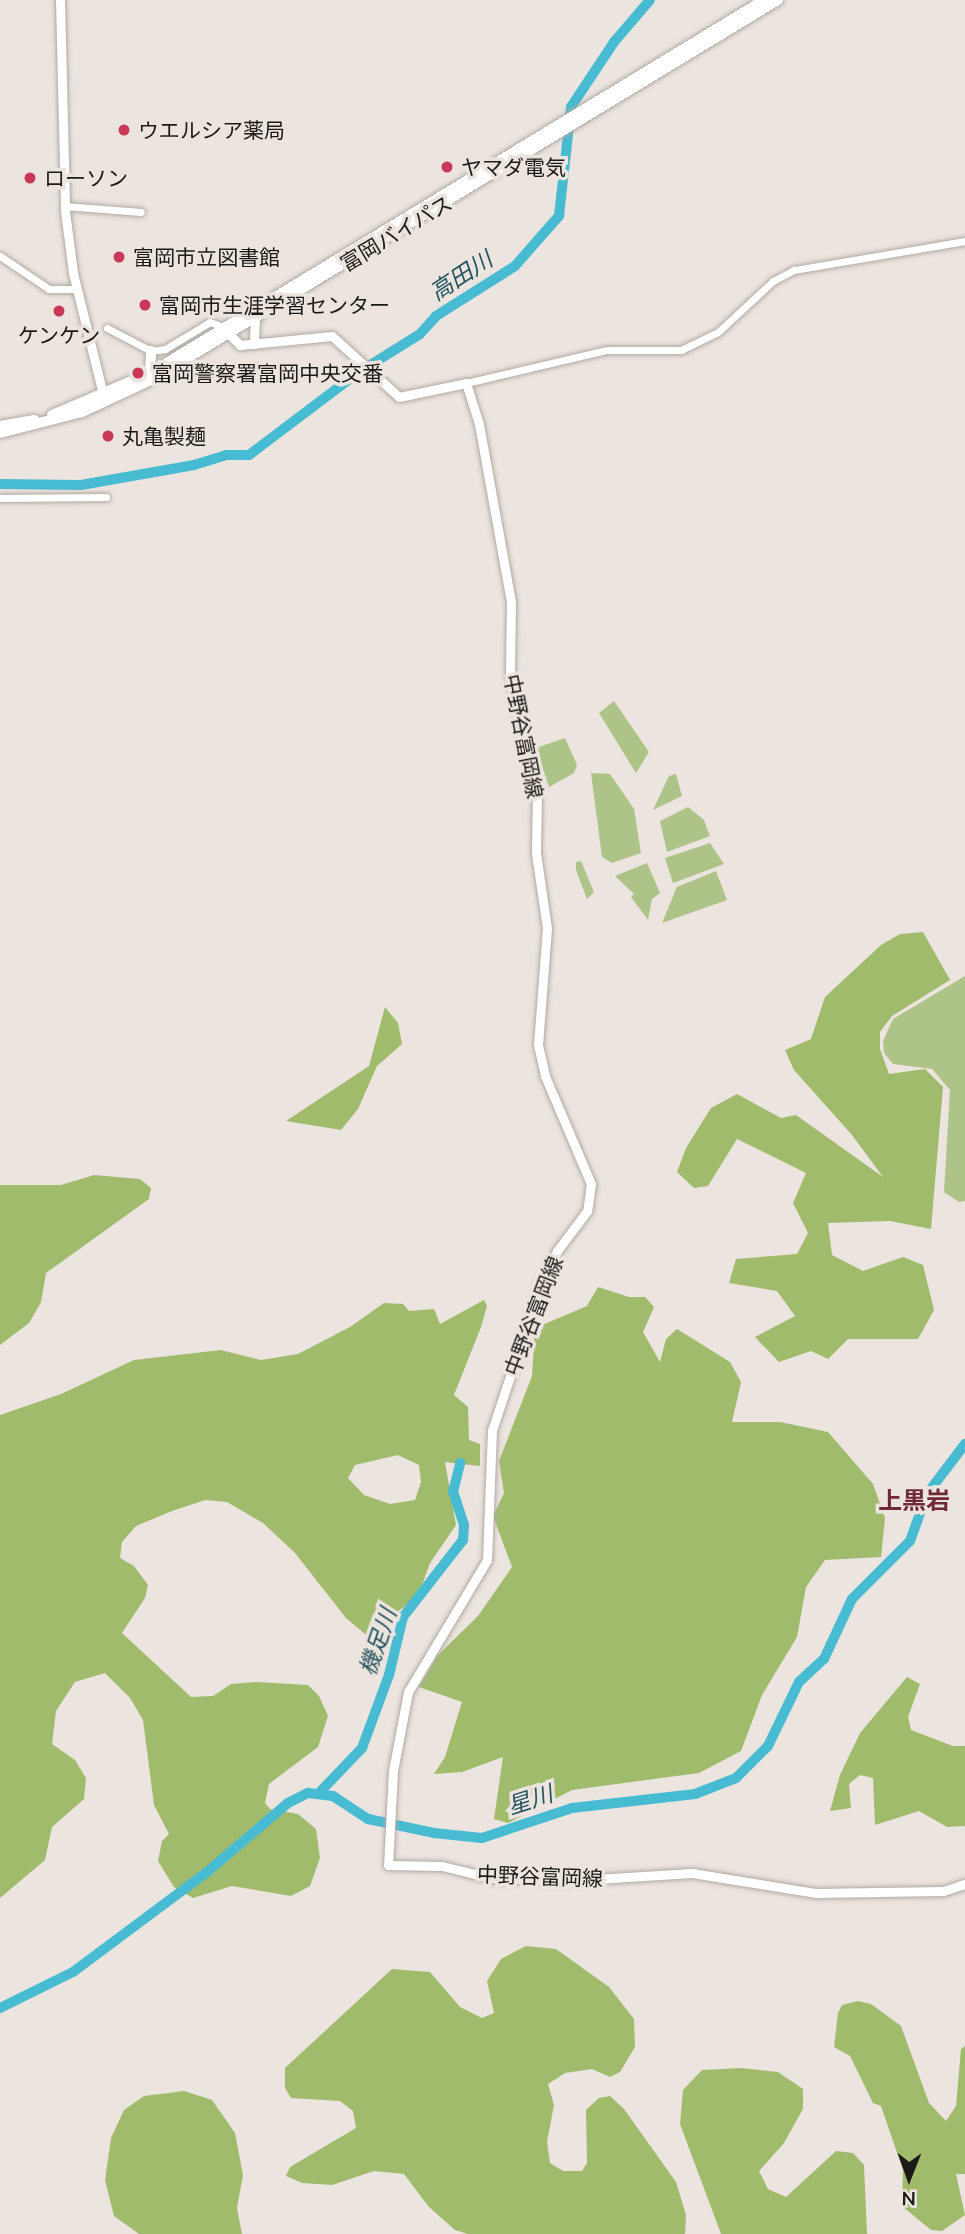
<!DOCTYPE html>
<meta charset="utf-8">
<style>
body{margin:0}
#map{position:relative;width:965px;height:2234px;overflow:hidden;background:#ece4de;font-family:Mulish,"Noto Sans JP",sans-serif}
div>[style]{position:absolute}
.green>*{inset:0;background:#aec387}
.forest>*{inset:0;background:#a1bb6d}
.river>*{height:10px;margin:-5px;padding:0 5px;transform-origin:5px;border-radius:5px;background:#47bbd2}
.roads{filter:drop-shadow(0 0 2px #b1aaa4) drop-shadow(0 0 2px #b1aaa4)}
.minor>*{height:7px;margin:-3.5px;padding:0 3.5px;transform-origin:3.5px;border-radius:3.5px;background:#fff}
.major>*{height:9px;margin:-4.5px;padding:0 4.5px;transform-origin:4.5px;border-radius:4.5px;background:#fff}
.highway>*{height:10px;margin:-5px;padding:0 5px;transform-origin:5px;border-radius:5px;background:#fff}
.dots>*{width:19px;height:19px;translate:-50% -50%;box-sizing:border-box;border:4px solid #ece4de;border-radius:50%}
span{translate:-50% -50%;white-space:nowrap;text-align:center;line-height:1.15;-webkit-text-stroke:7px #ece4de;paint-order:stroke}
.poi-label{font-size:21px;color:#1c1a17}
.left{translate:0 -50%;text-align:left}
.street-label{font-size:21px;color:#1c1a17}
.water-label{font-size:23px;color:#24545e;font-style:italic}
.quarter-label{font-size:24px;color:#702a35;font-weight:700}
.north{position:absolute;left:874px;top:2143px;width:70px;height:70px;-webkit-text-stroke:5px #ece4de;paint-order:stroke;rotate:181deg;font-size:19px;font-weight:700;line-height:28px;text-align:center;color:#1c1a17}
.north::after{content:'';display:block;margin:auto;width:24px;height:32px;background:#1c1a17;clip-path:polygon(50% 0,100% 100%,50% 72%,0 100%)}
</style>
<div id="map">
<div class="green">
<i style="clip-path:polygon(614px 701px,649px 752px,636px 773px,599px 713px)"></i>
<i style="clip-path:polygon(565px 738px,577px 765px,574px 773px,549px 787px,536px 748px)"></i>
<i style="clip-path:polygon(591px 773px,610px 774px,634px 809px,641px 853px,612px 863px,602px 857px)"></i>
<i style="clip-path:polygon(676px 774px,682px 796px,653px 810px,669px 776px)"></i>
<i style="clip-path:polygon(688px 807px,704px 820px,710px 836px,667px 852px,660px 821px)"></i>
<i style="clip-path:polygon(710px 843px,724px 864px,673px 883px,665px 858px)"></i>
<i style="clip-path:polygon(581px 861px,594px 892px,587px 899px,576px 870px,576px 862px)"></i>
<i style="clip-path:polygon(647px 863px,660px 893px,652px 899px,648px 920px,631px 897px,634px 894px,615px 876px)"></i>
<i style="clip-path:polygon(716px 871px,727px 900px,662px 923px,677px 887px)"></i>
<i style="clip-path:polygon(965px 976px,965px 1201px,959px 1202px,944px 1192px,950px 1090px,932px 1069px,893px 1064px,884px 1053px,883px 1041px,893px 1019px)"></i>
</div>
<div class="forest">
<i style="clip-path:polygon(923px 932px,950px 980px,892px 1016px,880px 1032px,880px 1049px,889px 1074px,925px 1069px,943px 1087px,931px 1229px,890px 1221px,828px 1223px,832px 1255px,863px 1271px,903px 1257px,923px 1265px,934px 1310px,918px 1339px,848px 1339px,828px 1359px,811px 1351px,779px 1362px,755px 1337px,795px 1316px,777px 1291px,729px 1283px,736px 1259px,797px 1254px,808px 1233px,793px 1203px,806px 1173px,737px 1139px,708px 1186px,694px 1188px,677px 1172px,686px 1148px,711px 1108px,737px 1094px,781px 1118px,796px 1115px,883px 1177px,852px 1135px,794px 1070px,785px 1050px,811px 1039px,825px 997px,881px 945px,900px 934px)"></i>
<i style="clip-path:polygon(385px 1007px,398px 1023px,402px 1044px,377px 1066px,358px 1109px,341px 1130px,286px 1121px,369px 1066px)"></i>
<i style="clip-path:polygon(94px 1175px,140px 1179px,151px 1188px,149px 1199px,46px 1273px,41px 1302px,29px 1323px,0 1345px,0 1185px,61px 1185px)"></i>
<i style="clip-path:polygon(598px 1287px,629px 1297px,645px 1297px,654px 1307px,643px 1332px,660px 1362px,666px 1339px,677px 1329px,730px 1362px,741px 1382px,732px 1422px,780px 1422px,828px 1432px,873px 1484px,885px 1518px,881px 1557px,825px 1560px,806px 1587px,797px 1637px,762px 1695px,741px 1751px,699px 1773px,572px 1790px,508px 1823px,494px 1819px,503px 1757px,462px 1772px,434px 1774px,445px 1757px,462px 1702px,419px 1687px,437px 1656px,478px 1616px,512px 1567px,493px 1516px,504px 1493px,499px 1461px,532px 1376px,535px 1328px,587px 1306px)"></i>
<i style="clip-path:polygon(evenodd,484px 1300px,487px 1306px,481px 1327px,454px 1395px,468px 1407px,469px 1440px,480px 1444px,480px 1466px,445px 1462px,456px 1525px,430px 1563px,418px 1596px,392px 1616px,384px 1650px,346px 1618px,295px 1553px,263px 1523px,227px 1502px,205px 1500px,172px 1511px,136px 1526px,122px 1542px,120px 1558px,134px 1566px,148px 1585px,145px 1598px,122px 1633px,191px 1697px,213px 1696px,231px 1684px,256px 1682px,308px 1685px,319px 1696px,328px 1716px,318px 1747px,269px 1784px,265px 1803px,270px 1809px,298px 1814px,316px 1829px,320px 1858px,310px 1886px,291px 1896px,232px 1886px,193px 1898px,174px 1887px,158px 1861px,162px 1841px,169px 1834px,154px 1805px,143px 1720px,130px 1698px,105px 1673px,75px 1682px,56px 1711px,52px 1744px,75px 1760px,86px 1778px,84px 1799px,52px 1827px,45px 1860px,0 1898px,0 1415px,61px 1394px,134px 1360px,221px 1350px,261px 1360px,298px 1354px,350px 1327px,384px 1303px,403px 1304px,409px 1311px,434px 1309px,440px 1324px,484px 1300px,398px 1455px,419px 1465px,421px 1482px,415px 1500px,390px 1504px,364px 1495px,348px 1478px,355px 1465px,398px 1455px)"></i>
<i style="clip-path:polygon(907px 1677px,920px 1684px,908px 1717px,911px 1730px,953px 1746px,965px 1746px,965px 1826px,947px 1827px,919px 1811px,875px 1825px,873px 1778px,860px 1775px,849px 1784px,851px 1808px,830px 1811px,840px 1775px,860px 1733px)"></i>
<i style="clip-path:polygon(526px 1946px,556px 1949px,609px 1987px,634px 2019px,635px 2047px,620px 2072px,610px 2077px,592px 2069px,565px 2073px,548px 2084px,554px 2105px,547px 2142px,550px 2163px,563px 2171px,582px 2171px,587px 2163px,586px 2110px,599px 2098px,610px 2096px,624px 2109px,676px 2182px,686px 2215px,685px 2234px,468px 2234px,455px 2230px,429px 2207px,404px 2174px,374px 2171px,332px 2185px,302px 2183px,286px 2176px,290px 2167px,356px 2128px,353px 2111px,340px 2101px,291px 2098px,285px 2088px,285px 2068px,392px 1969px,430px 1972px,460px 2007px,482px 2018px,494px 2013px,487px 1981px,501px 1959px)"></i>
<i style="clip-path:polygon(858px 2001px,871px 2004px,901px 2026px,929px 2103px,946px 2121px,956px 2106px,961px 2049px,965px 2046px,965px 2174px,956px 2174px,965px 2215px,942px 2231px,931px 2230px,902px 2206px,903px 2170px,881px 2106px,873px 2103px,850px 2056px,834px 2047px,838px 2013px,842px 2005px)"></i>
<i style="clip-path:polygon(741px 2068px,778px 2072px,803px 2089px,803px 2109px,784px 2143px,759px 2171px,768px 2189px,786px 2197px,836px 2151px,853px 2153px,864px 2165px,867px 2234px,721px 2234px,680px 2124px,683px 2090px,702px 2070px)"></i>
<i style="clip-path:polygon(184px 2091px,212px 2100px,235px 2133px,243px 2175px,237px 2208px,242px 2234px,139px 2234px,114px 2216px,105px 2180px,111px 2138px,124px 2110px,144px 2096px)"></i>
</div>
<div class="river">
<i style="left:0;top:484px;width:81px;rotate:0.7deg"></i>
<i style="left:81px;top:485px;width:115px;rotate:-10deg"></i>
<i style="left:194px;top:465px;width:34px;rotate:-17deg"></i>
<i style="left:226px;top:455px;width:23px"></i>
<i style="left:249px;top:455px;width:134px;rotate:-37.1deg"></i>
<i style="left:356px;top:374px;width:75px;rotate:-32deg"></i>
<i style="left:420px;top:334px;width:24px;rotate:-48deg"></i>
<i style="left:436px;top:316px;width:93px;rotate:-32.3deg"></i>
<i style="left:515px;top:266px;width:67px;rotate:-48.7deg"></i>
<i style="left:559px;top:216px;width:110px;rotate:-83.7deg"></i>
<i style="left:571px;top:107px;width:78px;rotate:-56.5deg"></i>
<i style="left:614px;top:42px;width:55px;rotate:-49.4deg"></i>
<i style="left:320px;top:1792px;width:61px;rotate:-46.3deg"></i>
<i style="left:362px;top:1748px;width:78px;rotate:-69.7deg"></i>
<i style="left:389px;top:1675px;width:60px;rotate:-76.4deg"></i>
<i style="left:403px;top:1617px;width:98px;rotate:-52.1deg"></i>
<i style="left:463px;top:1540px;width:15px;rotate:-86deg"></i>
<i style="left:464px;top:1525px;width:35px;rotate:-108deg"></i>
<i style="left:453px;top:1492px;width:30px;rotate:-76deg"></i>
<i style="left:0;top:2008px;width:81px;rotate:-26.3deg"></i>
<i style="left:73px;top:1972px;width:166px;rotate:-36.7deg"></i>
<i style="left:206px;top:1873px;width:108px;rotate:-40.5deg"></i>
<i style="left:288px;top:1803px;width:22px;rotate:-27deg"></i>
<i style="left:308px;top:1793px;width:25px;rotate:7deg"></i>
<i style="left:333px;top:1796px;width:42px;rotate:33.3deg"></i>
<i style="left:368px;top:1819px;width:67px;rotate:12deg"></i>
<i style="left:434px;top:1833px;width:48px;rotate:5.9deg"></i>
<i style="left:482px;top:1838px;width:95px;rotate:-18.4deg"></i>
<i style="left:572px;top:1808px;width:124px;rotate:-6.5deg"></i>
<i style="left:695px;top:1794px;width:44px;rotate:-21.3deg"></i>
<i style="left:736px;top:1778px;width:45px;rotate:-45deg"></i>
<i style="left:768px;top:1746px;width:71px;rotate:-64.2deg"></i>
<i style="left:799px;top:1682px;width:34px;rotate:-43deg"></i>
<i style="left:824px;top:1659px;width:66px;rotate:-65deg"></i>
<i style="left:852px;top:1599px;width:82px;rotate:-45deg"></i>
<i style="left:910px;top:1541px;width:50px;rotate:-70.1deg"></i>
<i style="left:927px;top:1494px;width:63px;rotate:-52.8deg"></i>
</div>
<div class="roads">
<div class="minor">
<i style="left:64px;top:206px;width:77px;rotate:4.5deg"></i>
<i style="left:0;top:256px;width:59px;rotate:34deg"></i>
<i style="left:49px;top:289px;width:27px"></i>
<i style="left:107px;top:328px;width:50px;rotate:27.6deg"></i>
<i style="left:151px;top:351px;width:14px;rotate:-8deg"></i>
<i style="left:165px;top:349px;width:52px;rotate:-31deg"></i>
<i style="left:210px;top:322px;width:14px;rotate:21deg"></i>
<i style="left:466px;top:383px;width:145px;rotate:-13.2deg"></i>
<i style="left:607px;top:350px;width:74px"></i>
<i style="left:681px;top:350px;width:41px;rotate:-25.9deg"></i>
<i style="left:718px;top:332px;width:75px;rotate:-42.8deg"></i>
<i style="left:773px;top:281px;width:24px;rotate:-28deg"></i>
<i style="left:794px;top:270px;width:173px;rotate:-9.6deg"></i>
<i style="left:0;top:498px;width:106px;rotate:-0.5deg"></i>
</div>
<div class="major">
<i style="left:60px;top:0;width:211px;rotate:88.6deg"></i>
<i style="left:65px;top:211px;width:63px;rotate:82.6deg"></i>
<i style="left:73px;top:273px;width:129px;rotate:76.1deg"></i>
<i style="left:224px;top:329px;width:23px;rotate:45deg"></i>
<i style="left:240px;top:345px;width:92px;rotate:-5.6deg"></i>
<i style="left:332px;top:336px;width:91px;rotate:42.3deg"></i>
<i style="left:399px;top:397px;width:68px;rotate:-11.8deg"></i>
<i style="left:466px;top:383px;width:43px;rotate:72.4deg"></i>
<i style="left:479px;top:424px;width:181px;rotate:79.8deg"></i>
<i style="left:511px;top:602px;width:73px;rotate:90.8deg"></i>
<i style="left:510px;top:675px;width:117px;rotate:76.7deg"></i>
<i style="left:537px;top:789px;width:64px;rotate:90.9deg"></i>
<i style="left:536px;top:853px;width:76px;rotate:81.7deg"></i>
<i style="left:547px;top:928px;width:117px;rotate:94.4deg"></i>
<i style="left:538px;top:1045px;width:32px;rotate:77deg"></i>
<i style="left:545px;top:1076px;width:117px;rotate:66.9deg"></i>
<i style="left:591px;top:1184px;width:27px;rotate:98deg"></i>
<i style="left:587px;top:1211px;width:50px;rotate:126.9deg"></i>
<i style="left:557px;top:1251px;width:36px;rotate:117deg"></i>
<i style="left:541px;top:1283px;width:155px;rotate:108.4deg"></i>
<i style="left:492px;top:1430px;width:130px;rotate:92.2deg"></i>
<i style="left:487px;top:1560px;width:154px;rotate:120.9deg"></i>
<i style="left:408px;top:1692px;width:80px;rotate:100.8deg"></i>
<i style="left:393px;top:1771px;width:94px;rotate:93deg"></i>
<i style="left:388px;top:1865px;width:54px;rotate:1.1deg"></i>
<i style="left:442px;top:1866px;width:50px;rotate:13.8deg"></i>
<i style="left:491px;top:1878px;width:88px;rotate:1.3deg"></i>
<i style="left:579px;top:1880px;width:113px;rotate:-3.5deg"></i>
<i style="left:692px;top:1873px;width:126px;rotate:9.2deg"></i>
<i style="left:816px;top:1893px;width:127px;rotate:-0.9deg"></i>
<i style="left:943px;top:1891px;width:23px;rotate:-18deg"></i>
<i style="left:254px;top:344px;width:25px;rotate:-88deg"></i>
</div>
<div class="highway">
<i style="left:150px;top:373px;width:22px;rotate:-87deg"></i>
<i style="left:52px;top:415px;width:107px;rotate:-23.2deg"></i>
<i style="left:150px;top:373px;width:718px;rotate:-31.28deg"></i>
<i style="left:0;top:426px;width:35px;rotate:-10deg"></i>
<i style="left:0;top:433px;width:85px;rotate:-14.4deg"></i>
<i style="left:82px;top:412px;width:78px;rotate:-24.9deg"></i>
<i style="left:153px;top:379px;width:731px;rotate:-31.23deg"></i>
</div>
</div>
<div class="dots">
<i style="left:124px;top:130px;background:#c93957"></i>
<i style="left:447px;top:167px;background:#c93957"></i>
<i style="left:30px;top:178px;background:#c93957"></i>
<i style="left:119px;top:257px;background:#c93957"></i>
<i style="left:145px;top:305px;background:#c93957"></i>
<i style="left:59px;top:311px;background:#c93957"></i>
<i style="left:138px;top:373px;background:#c93957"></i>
<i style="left:108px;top:436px;background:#c93957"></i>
</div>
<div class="poi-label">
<span class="left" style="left:138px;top:130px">ウエルシア薬局</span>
<span class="left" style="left:461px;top:167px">ヤマダ電気</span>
<span class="left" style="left:44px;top:178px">ローソン</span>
<span class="left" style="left:133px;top:257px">富岡市立図書館</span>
<span class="left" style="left:159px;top:305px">富岡市生涯学習センター</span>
<span style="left:59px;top:335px">ケンケン</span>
<span class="left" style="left:152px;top:373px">富岡警察署富岡中央交番</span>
<span class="left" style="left:122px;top:436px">丸亀製麺</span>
</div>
<div class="street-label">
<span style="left:396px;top:233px;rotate:-31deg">富岡バイパス</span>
<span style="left:524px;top:736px;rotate:79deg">中野谷富岡線</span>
<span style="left:533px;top:1316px;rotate:-69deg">中野谷富岡線</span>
<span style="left:540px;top:1876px;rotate:2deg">中野谷富岡線</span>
</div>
<div class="water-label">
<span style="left:461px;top:276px;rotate:-33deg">高田川</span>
<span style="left:378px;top:1642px;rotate:-71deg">機足川</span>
<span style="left:530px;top:1800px;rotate:-18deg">星川</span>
</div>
<div class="quarter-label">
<span style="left:914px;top:1501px">上黒岩</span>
</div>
<div class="north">N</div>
</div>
